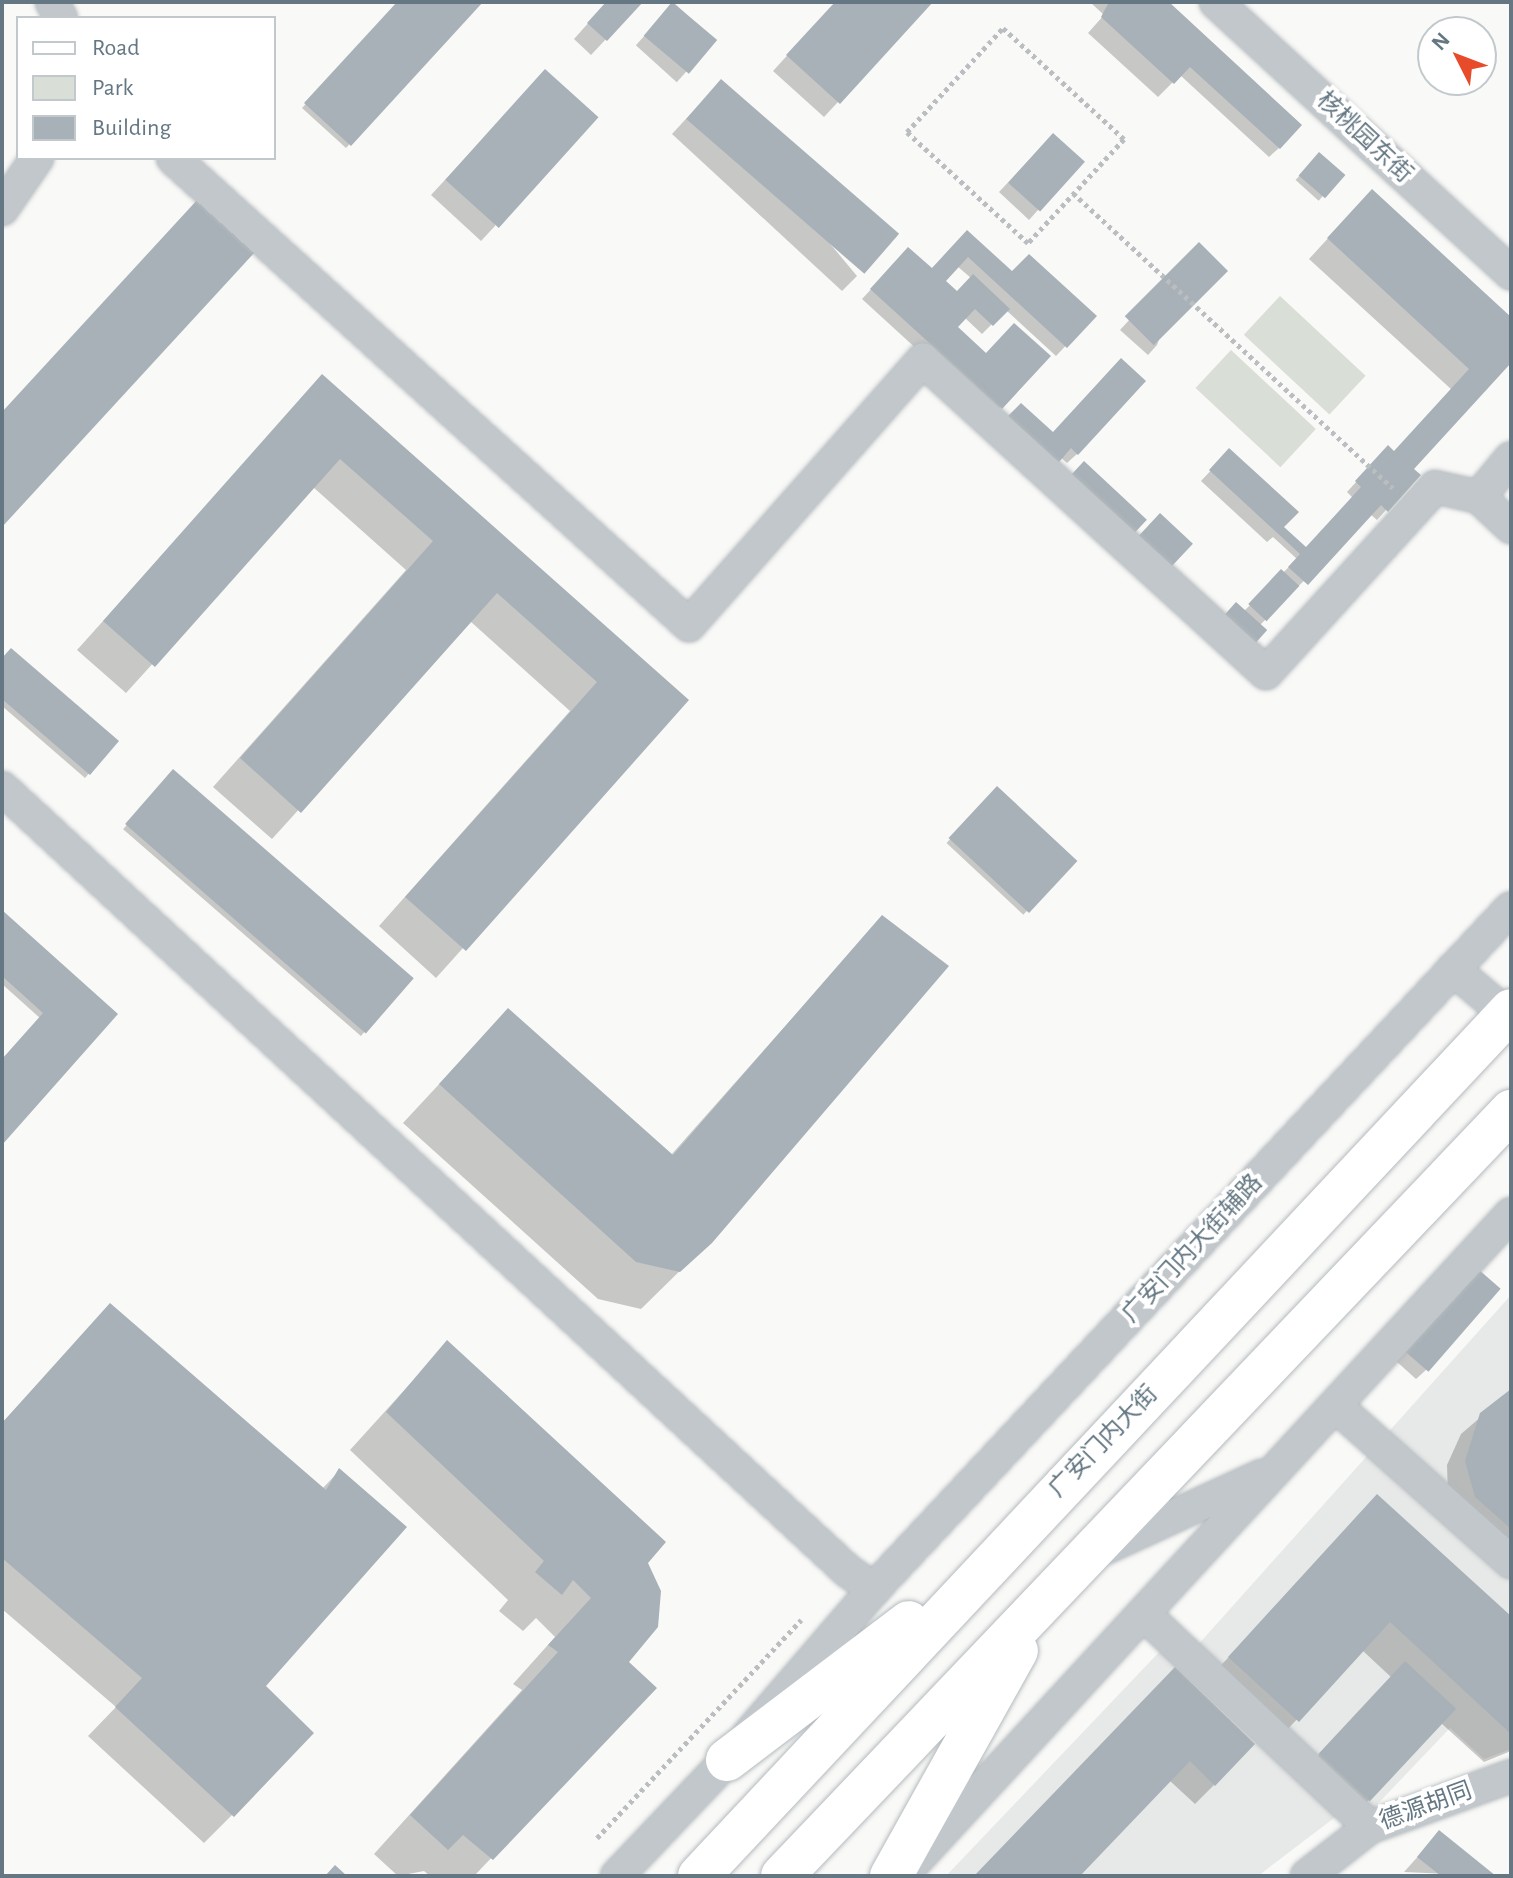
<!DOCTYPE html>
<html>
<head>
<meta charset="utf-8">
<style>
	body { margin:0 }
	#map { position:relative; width:1513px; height:1878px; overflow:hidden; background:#f9f9f7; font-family:"Alegreya Sans","Noto Sans SC",sans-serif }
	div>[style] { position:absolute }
	.built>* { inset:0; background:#e7e9e8 }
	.green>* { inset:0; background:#d9ded6; transform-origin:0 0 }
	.shadow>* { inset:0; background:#0003; transform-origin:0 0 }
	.building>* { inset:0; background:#a7b1b7; transform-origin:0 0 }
	.path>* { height:5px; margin-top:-2.5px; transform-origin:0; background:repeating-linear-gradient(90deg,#babec1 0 4px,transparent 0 8px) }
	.roads { filter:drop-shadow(0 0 2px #b4babe) drop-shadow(0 0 2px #b4babe) }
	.minor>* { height:32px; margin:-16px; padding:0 16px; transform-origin:16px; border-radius:16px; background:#c2c7cb }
	.major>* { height:42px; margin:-21px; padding:0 21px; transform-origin:21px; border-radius:21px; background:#fff }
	span { translate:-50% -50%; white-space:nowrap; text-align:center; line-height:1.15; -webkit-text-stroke:8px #fff; paint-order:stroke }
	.street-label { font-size:24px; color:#647783 }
	.frame { position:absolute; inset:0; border:4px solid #647783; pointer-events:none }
	.legend { position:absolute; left:16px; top:16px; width:260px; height:144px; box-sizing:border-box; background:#fff; border:2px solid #c1c9cd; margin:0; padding:10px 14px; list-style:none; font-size:24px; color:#647783 }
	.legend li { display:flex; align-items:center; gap:16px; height:40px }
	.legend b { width:40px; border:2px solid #c1c9cd }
	.north { position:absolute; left:1417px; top:16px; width:80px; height:80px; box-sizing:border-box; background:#fff; border:2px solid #c1c9cd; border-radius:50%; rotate:312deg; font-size:22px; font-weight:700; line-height:32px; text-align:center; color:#647783 }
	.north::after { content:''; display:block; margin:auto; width:28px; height:36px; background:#e74b29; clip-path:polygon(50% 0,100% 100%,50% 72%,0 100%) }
</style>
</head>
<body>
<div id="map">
	<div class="built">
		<div style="clip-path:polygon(1511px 1295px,1511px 1749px,1484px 1759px,1450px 1728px,1371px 1811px,1196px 1647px)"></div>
		<div style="clip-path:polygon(1163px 1648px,1338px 1815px,1258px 1876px,946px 1876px)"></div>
	</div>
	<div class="green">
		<div style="left:1280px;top:296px;width:117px;height:53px;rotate:43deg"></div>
		<div style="left:1231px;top:350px;width:116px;height:52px;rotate:43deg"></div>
	</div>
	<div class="shadow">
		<div style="clip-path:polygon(400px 2px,481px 2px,346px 148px,302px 108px)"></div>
		<div style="clip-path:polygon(607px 2px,641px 2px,591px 55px,574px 39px)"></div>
		<div style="clip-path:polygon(836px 2px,931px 2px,824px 117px,773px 71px)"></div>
		<div style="clip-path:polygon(1090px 2px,1166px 2px,1279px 148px,1269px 157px,1180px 75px,1158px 97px,1088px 33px,1104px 15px)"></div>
		<div style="left:674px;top:3px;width:55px;height:57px;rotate:42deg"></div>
		<div style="clip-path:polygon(531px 87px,495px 226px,481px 241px,431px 195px)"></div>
		<div style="clip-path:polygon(707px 96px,857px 276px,842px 291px,672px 134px)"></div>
		<div style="clip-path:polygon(1043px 145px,1038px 210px,1029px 220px,999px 192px)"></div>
		<div style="left:1319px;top:154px;width:31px;height:35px;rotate:42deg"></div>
		<div style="clip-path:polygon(1353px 211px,1511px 320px,1511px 360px,1411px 469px,1419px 475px,1386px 510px,1377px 520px,1370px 514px,1259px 626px,1244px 611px,1297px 559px,1273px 537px,1267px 542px,1201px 481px,1229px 451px,1282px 527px,1306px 549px,1353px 498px,1347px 492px,1379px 457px,1394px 453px,1452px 390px,1309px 259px)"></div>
		<div style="clip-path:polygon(evenodd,958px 242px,1094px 316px,1056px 356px,1006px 310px,982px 334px,964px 317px,955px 328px,986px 356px,1048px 356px,991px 417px,862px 299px,899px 259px,932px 271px,958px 242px,957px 266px,971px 278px,957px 294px,943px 282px,957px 266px)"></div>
		<div style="clip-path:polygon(1189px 255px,1157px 345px,1148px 355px,1120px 330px)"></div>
		<div style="clip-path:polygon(1112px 370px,1077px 454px,1067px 463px,1060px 457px,1048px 470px,1001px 427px,1021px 405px,1053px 434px)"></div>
		<div style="clip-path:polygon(322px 377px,686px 700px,436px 978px,379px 926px,570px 711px,470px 621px,272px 839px,213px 787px,406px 570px,313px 487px,126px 693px,77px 650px)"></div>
		<div style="clip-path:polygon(2px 660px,117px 741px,85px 778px,2px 706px)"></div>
		<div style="left:173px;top:772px;width:315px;height:76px;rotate:41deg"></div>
		<div style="left:997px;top:789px;width:105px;height:74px;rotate:43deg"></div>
		<div style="clip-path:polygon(2px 913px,115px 1014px,2px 1142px,2px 1062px,41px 1019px,2px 984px)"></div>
		<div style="clip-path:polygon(882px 917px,693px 1258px,641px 1309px,598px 1299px,403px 1123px,508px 1010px,671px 1155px)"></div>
		<div style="clip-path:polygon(1469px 1281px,1426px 1370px,1416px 1379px,1396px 1361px)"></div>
		<div style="clip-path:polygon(110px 1306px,322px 1489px,339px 1471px,263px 1686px,232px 1815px,204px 1843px,88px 1736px,116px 1707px,2px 1609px,2px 1423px)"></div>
		<div style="clip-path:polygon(447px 1343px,646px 1562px,627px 1663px,654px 1688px,474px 1876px,430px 1876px,424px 1871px,398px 1876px,374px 1854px,522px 1690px,513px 1684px,555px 1637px,536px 1618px,523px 1631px,499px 1611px,508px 1600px,350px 1450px)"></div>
		<div style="clip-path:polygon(1511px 1391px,1511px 1549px,1448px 1497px,1447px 1465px,1461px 1434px)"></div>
		<div style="clip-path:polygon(1377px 1496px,1511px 1619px,1511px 1751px,1484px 1762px,1441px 1723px,1364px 1805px,1315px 1759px,1392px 1678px,1362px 1650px,1270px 1748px,1202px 1686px)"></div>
		<div style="clip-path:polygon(1156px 1689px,1214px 1785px,1195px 1804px,1169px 1780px,1077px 1876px,976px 1876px)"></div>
		<div style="clip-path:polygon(1439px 1833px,1492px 1876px,1404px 1872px)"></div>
	</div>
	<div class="building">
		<div style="clip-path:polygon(397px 2px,483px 2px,351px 146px,304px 103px)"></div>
		<div style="clip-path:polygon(606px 2px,643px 2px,607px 41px,587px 23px)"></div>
		<div style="left:672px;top:2px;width:59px;height:44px;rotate:40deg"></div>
		<div style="clip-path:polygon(835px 2px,933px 2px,840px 104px,786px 55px)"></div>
		<div style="clip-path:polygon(1109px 2px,1169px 2px,1302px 125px,1280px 149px,1190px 67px,1174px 84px,1101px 17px)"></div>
		<div style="left:545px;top:69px;width:72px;height:149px;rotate:42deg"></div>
		<div style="left:721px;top:79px;width:236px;height:53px;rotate:41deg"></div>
		<div style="left:1053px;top:133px;width:43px;height:67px;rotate:42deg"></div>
		<div style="left:1319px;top:152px;width:35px;height:31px;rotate:41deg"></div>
		<div style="clip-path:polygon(1372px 189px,1511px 317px,1511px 363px,1414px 469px,1421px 475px,1388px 512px,1381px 505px,1308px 585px,1288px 567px,1300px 554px,1209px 470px,1229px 448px,1299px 512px,1284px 527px,1306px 547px,1361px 487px,1355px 481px,1388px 445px,1394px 451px,1469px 369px,1327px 238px)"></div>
		<div style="clip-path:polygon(198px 199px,255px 252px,2px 527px,2px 412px)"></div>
		<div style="clip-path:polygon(967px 230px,1012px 271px,1029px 254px,1097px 316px,1067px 348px,968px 257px,946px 281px,957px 291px,973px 274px,1010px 309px,993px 326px,975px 309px,958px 327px,986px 353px,1014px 323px,1051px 356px,1002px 409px,870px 289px,908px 247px,932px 268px)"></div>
		<div style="left:1199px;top:242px;width:41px;height:105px;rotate:45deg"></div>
		<div style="clip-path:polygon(1121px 358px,1146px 381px,1078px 455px,1071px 448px,1059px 462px,1008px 416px,1021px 403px,1053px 432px)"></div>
		<div style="clip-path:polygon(322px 374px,689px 700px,466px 951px,405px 897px,597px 682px,497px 593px,301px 813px,240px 758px,433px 541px,340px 459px,155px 667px,103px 621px)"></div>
		<div style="left:1084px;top:461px;width:86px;height:18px;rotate:43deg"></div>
		<div style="left:1160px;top:513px;width:45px;height:31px;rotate:43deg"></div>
		<div style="left:1281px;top:569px;width:25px;height:48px;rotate:43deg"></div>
		<div style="left:1236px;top:602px;width:42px;height:17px;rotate:42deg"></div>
		<div style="clip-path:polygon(11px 648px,119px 741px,90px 775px,2px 699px,2px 658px)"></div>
		<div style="left:173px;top:769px;width:319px;height:73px;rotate:41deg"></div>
		<div style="left:997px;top:786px;width:110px;height:71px;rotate:43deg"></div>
		<div style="clip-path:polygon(2px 910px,118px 1014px,2px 1145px,2px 1059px,43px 1013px,2px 976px)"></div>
		<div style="clip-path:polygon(882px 915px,949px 966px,712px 1243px,680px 1272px,636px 1262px,439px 1084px,508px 1008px,673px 1155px)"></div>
		<div style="left:1478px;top:1269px;width:30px;height:110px;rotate:41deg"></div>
		<div style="clip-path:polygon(110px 1303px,326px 1490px,339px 1468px,407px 1527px,266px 1686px,314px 1733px,234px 1817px,115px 1707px,142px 1678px,2px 1558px,2px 1423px)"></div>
		<div style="clip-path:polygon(447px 1340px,666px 1542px,648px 1563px,661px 1591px,658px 1627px,629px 1662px,657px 1688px,493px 1860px,463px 1835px,448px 1850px,410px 1815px,558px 1652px,548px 1645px,591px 1598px,573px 1580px,562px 1595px,535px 1572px,544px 1561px,386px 1412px)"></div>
		<div style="clip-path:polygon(1511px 1389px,1511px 1529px,1475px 1497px,1465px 1461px,1480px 1413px)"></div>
		<div style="clip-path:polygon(1377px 1494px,1511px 1616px,1511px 1734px,1390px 1622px,1299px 1722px,1228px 1657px)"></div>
		<div style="left:1405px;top:1661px;width:70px;height:127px;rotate:43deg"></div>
		<div style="clip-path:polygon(1175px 1667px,1255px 1744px,1215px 1786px,1190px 1761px,1080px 1876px,974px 1876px)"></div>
		<div style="clip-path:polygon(1439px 1830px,1496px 1876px,1441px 1876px,1417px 1857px)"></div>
		<div style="clip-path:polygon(335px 1865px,347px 1876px,325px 1876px)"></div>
	</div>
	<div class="path">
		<div style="left:1003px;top:28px;width:164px;rotate:42.5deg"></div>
		<div style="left:1124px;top:139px;width:142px;rotate:132.7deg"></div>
		<div style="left:1028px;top:243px;width:164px;rotate:-137.5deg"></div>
		<div style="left:907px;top:132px;width:142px;rotate:-47.3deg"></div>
		<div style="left:1073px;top:193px;width:435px;rotate:42.7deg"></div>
		<div style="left:597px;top:1838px;width:299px;rotate:-46.9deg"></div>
	</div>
	<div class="roads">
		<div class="minor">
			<div style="left:52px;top:2px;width:18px;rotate:61deg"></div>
			<div style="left:1216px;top:2px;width:401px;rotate:42.6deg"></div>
			<div style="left:173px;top:158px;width:696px;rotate:42.15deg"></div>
			<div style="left:689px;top:625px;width:354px;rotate:-48.6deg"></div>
			<div style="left:923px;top:360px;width:464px;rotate:42.4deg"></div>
			<div style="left:1266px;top:673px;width:251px;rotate:-47.7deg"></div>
			<div style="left:1435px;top:487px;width:45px;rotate:12.8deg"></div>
			<div style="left:1479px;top:497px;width:44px;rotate:43.2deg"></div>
			<div style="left:2px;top:209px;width:62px;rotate:-55.5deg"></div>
			<div style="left:1479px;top:497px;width:50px;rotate:-50.6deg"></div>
			<div style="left:2px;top:788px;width:1153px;rotate:42.79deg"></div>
			<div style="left:848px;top:1571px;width:32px;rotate:35deg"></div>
			<div style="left:1453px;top:969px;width:76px;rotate:40.2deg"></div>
			<div style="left:1337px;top:1407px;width:233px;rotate:41.7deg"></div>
			<div style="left:1096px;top:1552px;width:182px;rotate:-24.7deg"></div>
			<div style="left:1145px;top:1615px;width:309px;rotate:43.3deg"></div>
			<div style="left:906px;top:1871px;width:893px;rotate:-47.36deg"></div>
			<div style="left:617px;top:1876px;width:160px;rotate:-46.5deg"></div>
			<div style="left:727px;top:1760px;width:225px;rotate:-49.3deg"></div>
			<div style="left:874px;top:1589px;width:932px;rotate:-46.91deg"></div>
			<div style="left:1307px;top:1876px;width:80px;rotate:-37.9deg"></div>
			<div style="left:1370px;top:1827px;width:150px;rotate:-19.9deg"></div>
		</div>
		<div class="major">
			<div style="left:727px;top:1760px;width:228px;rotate:-37.2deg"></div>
			<div style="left:699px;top:1876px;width:1187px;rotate:-46.84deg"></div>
			<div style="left:782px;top:1876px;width:1057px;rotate:-46.38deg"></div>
			<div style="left:891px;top:1876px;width:258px;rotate:-60.8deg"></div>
		</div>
	</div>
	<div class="street-label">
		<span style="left:1364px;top:138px;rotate:43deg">核桃园东街</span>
		<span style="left:1193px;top:1249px;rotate:-47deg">广安门内大街辅路</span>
		<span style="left:1104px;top:1442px;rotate:-46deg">广安门内大街</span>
		<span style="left:1426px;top:1807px;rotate:-20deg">德源胡同</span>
	</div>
	<div class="frame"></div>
	<ul class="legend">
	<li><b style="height:10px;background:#fff"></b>Road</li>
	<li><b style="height:22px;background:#d9ded6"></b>Park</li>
	<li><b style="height:22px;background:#a7b1b7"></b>Building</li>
	</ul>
	<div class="north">N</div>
</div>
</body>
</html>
